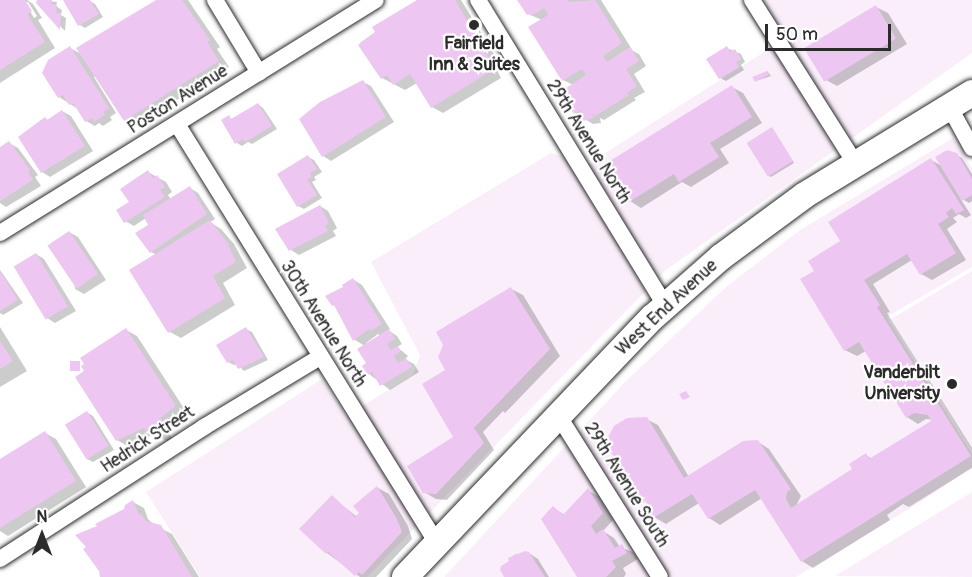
<!DOCTYPE html>
<html>
<head>
<meta charset="utf-8">
<style>
	body { margin:0 }
	#map { position:relative; width:972px; height:577px; overflow:hidden; background:#fff; font-family:Pangolin,sans-serif }
	div>[style] { position:absolute }
	.built>* { inset:0; background:#faeefb }
	.shadow>* { inset:0; background:#0003 }
	.building>* { inset:0; background:#edc7f1; transform-origin:0 0 }
	.roads { filter:drop-shadow(0 0 2px #2b2b2b) drop-shadow(0 0 2px #2b2b2b) }
	.minor>* { height:16px; margin:-8px; padding:0 8px; transform-origin:8px; border-radius:8px; background:#fff }
	.primary>* { height:26px; margin:-13px; padding:0 13px; transform-origin:13px; border-radius:13px; background:#fff }
	.dots>* { width:16px; height:16px; translate:-50% -50%; box-sizing:border-box; border:3px solid #fff; border-radius:50% }
	span { translate:-50% -50%; white-space:nowrap; text-align:center; line-height:1.15; -webkit-text-stroke:4.5px #fff; paint-order:stroke }
	.poi-label { font-size:18px; color:#2b2b2b; font-weight:700 }
	.right { translate:-100% -50%; text-align:right }
	.street-label { font-size:18px; color:#2b2b2b }
	.north { position:absolute; left:12px; top:505px; width:60px; height:60px; -webkit-text-stroke:4px #fff; paint-order:stroke; rotate:0deg; font-size:16px; font-weight:700; line-height:24px; text-align:center; color:#2b2b2b }
	.north::after { content:''; display:block; margin:auto; width:21px; height:27px; background:#2b2b2b; clip-path:polygon(50% 0,100% 100%,50% 72%,0 100%) }
	.scale { position:absolute; left:765px; top:24px; width:126px; height:27px; box-sizing:border-box; border:3px solid #2b2b2b; border-top:0; padding-left:8px; font-size:18px; line-height:21px; white-space:nowrap; color:#2b2b2b; -webkit-text-stroke:4px #fff; paint-order:stroke }
</style>
</head>
<body>
<div id="map">
	<div class="built">
		<div style="clip-path:polygon(763px 0,972px 0,972px 53px,666px 270px,367px 577px,200px 577px,146px 492px,322px 379px,346px 416px,413px 375px,420px 355px,371px 262px,551px 153px,588px 164px,786px 38px)"></div>
		<div style="clip-path:polygon(953px 138px,972px 168px,972px 267px,887px 317px,972px 454px,972px 467px,925px 499px,796px 577px,444px 577px,627px 380px,725px 288px,800px 230px)"></div>
		<div style="clip-path:polygon(972px 271px,972px 450px,891px 319px)"></div>
		<div style="clip-path:polygon(972px 492px,972px 577px,835px 576px)"></div>
	</div>
	<div class="shadow">
		<div style="clip-path:polygon(evenodd,0 0,27px 0,33px 4px,42px 18px,38px 20px,55px 48px,0 83px,0 0,25px 2px,28px 2px,37px 16px,34px 18px,25px 2px)"></div>
		<div style="clip-path:polygon(38px 0,57px 2px,56px 6px,62px 10px,61px 15px,66px 18px,65px 31px,38px 3px)"></div>
		<div style="clip-path:polygon(64px 0,90px 1px,95px 4px,103px 17px,85px 28px,80px 25px)"></div>
		<div style="clip-path:polygon(160px 0,188px 0,220px 47px,217px 49px,229px 67px,136px 126px,125px 119px,96px 75px,94px 77px,116px 113px,110px 117px,112px 120px,103px 126px,99px 123px,95px 126px,86px 121px,78px 109px,59px 97px,44px 72px,70px 48px,83px 55px)"></div>
		<div style="clip-path:polygon(420px 0,461px 0,502px 67px,497px 70px,501px 78px,443px 113px,432px 107px,417px 83px,405px 90px,382px 78px,360px 43px)"></div>
		<div style="clip-path:polygon(519px 0,601px 0,633px 51px,639px 54px,646px 66px,634px 74px,645px 92px,634px 98px,636px 100px,604px 120px,600px 118px,601px 123px,593px 124px,575px 113px,562px 92px,573px 85px,563px 80px,542px 20px,528px 14px)"></div>
		<div style="clip-path:polygon(876px 7px,888px 13px,907px 44px,837px 86px,826px 80px)"></div>
		<div style="clip-path:polygon(727px 48px,741px 54px,745px 62px,741px 65px,744px 70px,726px 81px,720px 78px)"></div>
		<div style="clip-path:polygon(767px 71px,771px 76px,756px 81px)"></div>
		<div style="clip-path:polygon(363px 82px,371px 86px,394px 122px,331px 161px,323px 156px)"></div>
		<div style="clip-path:polygon(732px 87px,743px 93px,762px 123px,720px 149px,729px 163px,691px 187px,682px 182px,641px 208px,630px 201px)"></div>
		<div style="clip-path:polygon(258px 104px,263px 108px,277px 129px,252px 144px,248px 142px,242px 146px,237px 143px,229px 117px,233px 120px)"></div>
		<div style="clip-path:polygon(62px 111px,71px 116px,93px 151px,50px 177px,42px 172px,45px 118px,48px 120px)"></div>
		<div style="clip-path:polygon(774px 131px,794px 163px,771px 177px,769px 176px)"></div>
		<div style="clip-path:polygon(9px 143px,18px 148px,38px 175px,35px 177px,41px 186px,6px 207px,0 203px,0 149px)"></div>
		<div style="clip-path:polygon(956px 155px,962px 158px,972px 174px,972px 201px,969px 203px,960px 198px,971px 215px,966px 218px,959px 214px,953px 218px,957px 222px,947px 229px,966px 260px,932px 280px,921px 274px,912px 260px,873px 284px,890px 312px,887px 313px,972px 448px,972px 468px,909px 507px,903px 504px,887px 515px,890px 520px,813px 568px,802px 561px,762px 498px,720px 525px,709px 518px,699px 503px,666px 524px,654px 517px,607px 443px,646px 419px,658px 425px,689px 477px,758px 442px,769px 449px,801px 496px,796px 506px,852px 471px,866px 455px,872px 459px,935px 420px,926px 419px,918px 424px,907px 417px,866px 351px,857px 356px,845px 350px,816px 271px,840px 243px,931px 160px,942px 166px)"></div>
		<div style="clip-path:polygon(308px 157px,314px 160px,322px 172px,314px 177px,316px 180px,312px 182px,322px 198px,304px 209px,298px 206px)"></div>
		<div style="clip-path:polygon(148px 172px,166px 182px,172px 192px,168px 195px,171px 200px,190px 188px,198px 193px,215px 219px,210px 222px,221px 229px,234px 244px,247px 268px,223px 283px,235px 305px,181px 338px,170px 332px,157px 255px,151px 252px,150px 225px,146px 218px,134px 226px,125px 221px,131px 202px)"></div>
		<div style="clip-path:polygon(320px 206px,328px 211px,337px 228px,333px 231px,336px 236px,299px 255px,291px 250px)"></div>
		<div style="clip-path:polygon(69px 232px,78px 237px,106px 280px,84px 294px,75px 289px)"></div>
		<div style="clip-path:polygon(36px 254px,44px 259px,76px 311px,55px 323px,47px 318px)"></div>
		<div style="clip-path:polygon(0 270px,23px 303px,3px 315px,0 313px)"></div>
		<div style="clip-path:polygon(evenodd,354px 280px,362px 285px,390px 329px,388px 330px,397px 336px,402px 344px,397px 347px,408px 356px,405px 359px,414px 364px,419px 372px,390px 390px,369px 374px,365px 346px,355px 340px,337px 307px,333px 305px,354px 280px,378px 334px,381px 336px,367px 345px,366px 343px,378px 334px)"></div>
		<div style="clip-path:polygon(511px 289px,523px 295px,560px 356px,505px 413px,503px 411px,483px 432px,494px 450px,447px 500px,436px 499px,424px 492px,455px 438px)"></div>
		<div style="clip-path:polygon(0 327px,27px 371px,0 387px)"></div>
		<div style="clip-path:polygon(246px 329px,252px 332px,268px 360px,244px 371px,237px 364px,234px 365px,228px 362px)"></div>
		<div style="clip-path:polygon(126px 330px,137px 336px,187px 413px,171px 425px,173px 428px,167px 431px,173px 439px,169px 442px,154px 434px,129px 447px,117px 440px,77px 378px,86px 372px)"></div>
		<div style="clip-path:polygon(88px 413px,93px 416px,114px 450px,93px 462px,87px 459px)"></div>
		<div style="clip-path:polygon(45px 433px,56px 439px,86px 487px,8px 536px,0 531px,0 461px)"></div>
		<div style="clip-path:polygon(378px 488px,389px 494px,408px 526px,412px 539px,376px 577px,360px 577px,327px 553px,301px 529px,332px 497px,357px 517px)"></div>
		<div style="clip-path:polygon(588px 490px,599px 497px,613px 520px,603px 531px,614px 538px,620px 547px,633px 552px,638px 559px,623px 568px,626px 574px,624px 577px,579px 577px,553px 508px,565px 515px)"></div>
		<div style="clip-path:polygon(133px 502px,144px 508px,148px 519px,154px 525px,172px 534px,199px 577px,101px 577px,102px 573px,88px 548px,77px 536px,99px 527px,125px 510px)"></div>
		<div style="clip-path:polygon(529px 553px,538px 559px,549px 577px,506px 577px,511px 561px,510px 558px,516px 554px,519px 556px)"></div>
	</div>
	<div class="building">
		<div style="clip-path:polygon(0 0,25px 0,32px 11px,27px 14px,45px 42px,0 70px)"></div>
		<div style="clip-path:polygon(37px 0,52px 0,51px 4px,57px 5px,56px 13px,61px 13px,60px 30px,36px 3px)"></div>
		<div style="clip-path:polygon(63px 0,90px 0,99px 14px,78px 26px)"></div>
		<div style="clip-path:polygon(156px 0,182px 0,210px 40px,207px 42px,219px 61px,124px 121px,76px 48px)"></div>
		<div style="clip-path:polygon(417px 0,455px 0,491px 61px,486px 64px,491px 71px,431px 108px,410px 74px,393px 85px,387px 75px,381px 79px,358px 45px,375px 32px,372px 27px)"></div>
		<div style="clip-path:polygon(517px 0,567px 0,569px 2px,595px 0,622px 43px,603px 56px,607px 62px,630px 47px,639px 61px,626px 69px,637px 86px,627px 93px,629px 95px,595px 116px,592px 112px,594px 118px,583px 121px,581px 110px,574px 114px,560px 92px,586px 75px,582px 69px,562px 81px,528px 27px,548px 15px,544px 8px,531px 16px,530px 13px,527px 15px)"></div>
		<div style="left:876px;top:5px;width:39px;height:84px;rotate:59deg"></div>
		<div style="clip-path:polygon(70px 46px,109px 108px,103px 112px,105px 115px,94px 122px,92px 118px,85px 122px,73px 103px,69px 105px,63px 95px,58px 98px,42px 73px,48px 60px)"></div>
		<div style="clip-path:polygon(727px 46px,730px 52px,735px 49px,741px 59px,736px 62px,739px 67px,719px 79px,706px 59px)"></div>
		<div style="clip-path:polygon(767px 71px,769px 75px,755px 82px,752px 77px)"></div>
		<div style="clip-path:polygon(363px 80px,386px 117px,322px 157px,299px 119px,320px 102px)"></div>
		<div style="clip-path:polygon(732px 85px,752px 117px,710px 143px,719px 157px,679px 182px,674px 174px,629px 202px,605px 164px)"></div>
		<div style="clip-path:polygon(258px 103px,272px 126px,245px 142px,243px 139px,235px 144px,221px 120px,229px 115px,231px 119px)"></div>
		<div style="clip-path:polygon(62px 110px,85px 146px,41px 173px,18px 137px,45px 117px,47px 120px)"></div>
		<div style="left:772px;top:127px;width:40px;height:30px;rotate:58deg"></div>
		<div style="clip-path:polygon(9px 141px,30px 170px,28px 172px,33px 180px,0 201px,0 147px)"></div>
		<div style="clip-path:polygon(947px 150px,957px 153px,972px 179px,972px 195px,962px 201px,935px 157px)"></div>
		<div style="clip-path:polygon(308px 155px,317px 169px,310px 173px,312px 177px,307px 179px,317px 195px,297px 207px,277px 174px)"></div>
		<div style="clip-path:polygon(931px 158px,964px 210px,956px 214px,952px 208px,946px 213px,949px 217px,938px 224px,956px 253px,920px 275px,907px 254px,864px 280px,880px 305px,877px 307px,971px 456px,801px 562px,755px 490px,708px 519px,692px 494px,653px 518px,605px 443px,614px 426px,627px 418px,647px 417px,684px 478px,743px 441px,758px 440px,791px 489px,787px 492px,786px 499px,791px 508px,852px 469px,849px 464px,866px 453px,869px 459px,931px 421px,928px 415px,914px 413px,906px 418px,859px 342px,844px 351px,800px 279px,814px 271px,808px 261px,840px 241px,828px 222px)"></div>
		<div style="clip-path:polygon(148px 170px,153px 178px,157px 175px,165px 187px,160px 190px,165px 197px,124px 223px,116px 210px,129px 202px,120px 189px)"></div>
		<div style="clip-path:polygon(190px 186px,207px 214px,150px 253px,135px 233px,148px 225px,143px 215px)"></div>
		<div style="clip-path:polygon(320px 205px,329px 223px,325px 226px,328px 231px,289px 251px,275px 229px)"></div>
		<div style="clip-path:polygon(210px 220px,227px 242px,236px 262px,213px 276px,225px 298px,168px 333px,129px 270px)"></div>
		<div style="left:69px;top:231px;width:52px;height:26px;rotate:56deg"></div>
		<div style="left:36px;top:253px;width:62px;height:26px;rotate:59deg"></div>
		<div style="clip-path:polygon(0 271px,18px 300px,0 311px)"></div>
		<div style="clip-path:polygon(353px 278px,382px 324px,371px 331px,369px 329px,353px 341px,334px 305px,332px 306px,325px 296px,343px 287px,342px 285px)"></div>
		<div style="clip-path:polygon(511px 287px,550px 349px,474px 428px,484px 443px,436px 494px,423px 493px,407px 466px,453px 437px,422px 384px,445px 370px,438px 357px,443px 345px,436px 332px)"></div>
		<div style="clip-path:polygon(246px 327px,264px 357px,238px 369px,233px 360px,227px 363px,216px 345px)"></div>
		<div style="clip-path:polygon(126px 328px,176px 406px,160px 418px,162px 421px,157px 425px,162px 433px,156px 436px,151px 428px,146px 431px,144px 428px,116px 441px,75px 377px,84px 371px,81px 366px,84px 364px,80px 358px)"></div>
		<div style="clip-path:polygon(389px 329px,395px 339px,387px 344px,391px 350px,398px 346px,401px 351px,394px 356px,398px 363px,406px 358px,412px 367px,380px 386px,372px 372px,368px 375px,362px 366px,366px 363px,357px 349px)"></div>
		<div style="clip-path:polygon(0 341px,13px 361px,0 369px)"></div>
		<div style="left:70px;top:361px;width:10px;height:10px"></div>
		<div style="clip-path:polygon(686px 391px,690px 397px,683px 400px,679px 394px)"></div>
		<div style="left:87px;top:411px;width:41px;height:26px;rotate:58deg"></div>
		<div style="clip-path:polygon(45px 431px,76px 481px,0 528px,0 459px)"></div>
		<div style="clip-path:polygon(377px 486px,397px 519px,402px 532px,362px 575px,359px 572px,355px 576px,328px 552px,326px 554px,299px 529px,332px 495px,355px 517px,359px 513px,353px 506px)"></div>
		<div style="clip-path:polygon(588px 488px,603px 513px,591px 526px,596px 534px,603px 529px,615px 548px,622px 544px,627px 553px,612px 561px,616px 567px,606px 577px,577px 577px,541px 519px,553px 506px,563px 515px)"></div>
		<div style="clip-path:polygon(133px 500px,139px 515px,141px 514px,146px 521px,161px 525px,192px 577px,100px 577px,99px 571px,83px 549px,86px 547px,75px 535px,97px 526px,95px 524px,124px 509px,125px 505px)"></div>
		<div style="clip-path:polygon(525px 551px,529px 552px,545px 577px,504px 577px,500px 570px,501px 566px,509px 561px,508px 558px)"></div>
	</div>
	<div class="roads">
		<div class="minor">
			<div style="left:215px;top:0;width:85px;rotate:58.9deg"></div>
			<div style="left:478px;top:0;width:358px;rotate:58.5deg"></div>
			<div style="left:752px;top:0;width:193px;rotate:57.7deg"></div>
			<div style="left:949px;top:106px;width:48px;rotate:61.3deg"></div>
			<div style="left:177px;top:124px;width:494px;rotate:58.2deg"></div>
			<div style="left:0;top:233px;width:442px;rotate:-31.8deg"></div>
			<div style="left:558px;top:415px;width:191px;rotate:57.8deg"></div>
			<div style="left:0;top:559px;width:243px;rotate:-32.9deg"></div>
			<div style="left:204px;top:427px;width:135px;rotate:-31.1deg"></div>
		</div>
		<div class="primary">
			<div style="left:405px;top:577px;width:359px;rotate:-46.4deg"></div>
			<div style="left:653px;top:317px;width:91px;rotate:-41.4deg"></div>
			<div style="left:721px;top:257px;width:104px;rotate:-36.4deg"></div>
			<div style="left:805px;top:195px;width:196px;rotate:-31.4deg"></div>
		</div>
	</div>
	<div class="dots">
		<div style="left:474px;top:25px;background:#2b2b2b"></div>
		<div style="left:952px;top:384px;background:#2b2b2b"></div>
	</div>
	<div class="poi-label">
		<span style="left:474px;top:55px">Fairfield<br>Inn &amp; Suites</span>
		<span class="right" style="left:940px;top:384px">Vanderbilt<br>University</span>
	</div>
	<div class="street-label">
		<span style="left:178px;top:100px;rotate:-32deg">Poston Avenue</span>
		<span style="left:588px;top:142px;rotate:58deg">29th Avenue North</span>
		<span style="left:667px;top:308px;rotate:-43deg">West End Avenue</span>
		<span style="left:323px;top:324px;rotate:58deg">30th Avenue North</span>
		<span style="left:148px;top:440px;rotate:-33deg">Hedrick Street</span>
		<span style="left:626px;top:485px;rotate:58deg">29th Avenue South</span>
	</div>
	<div class="north">N</div>
	<div class="scale">50 m</div>
</div>
</body>
</html>
